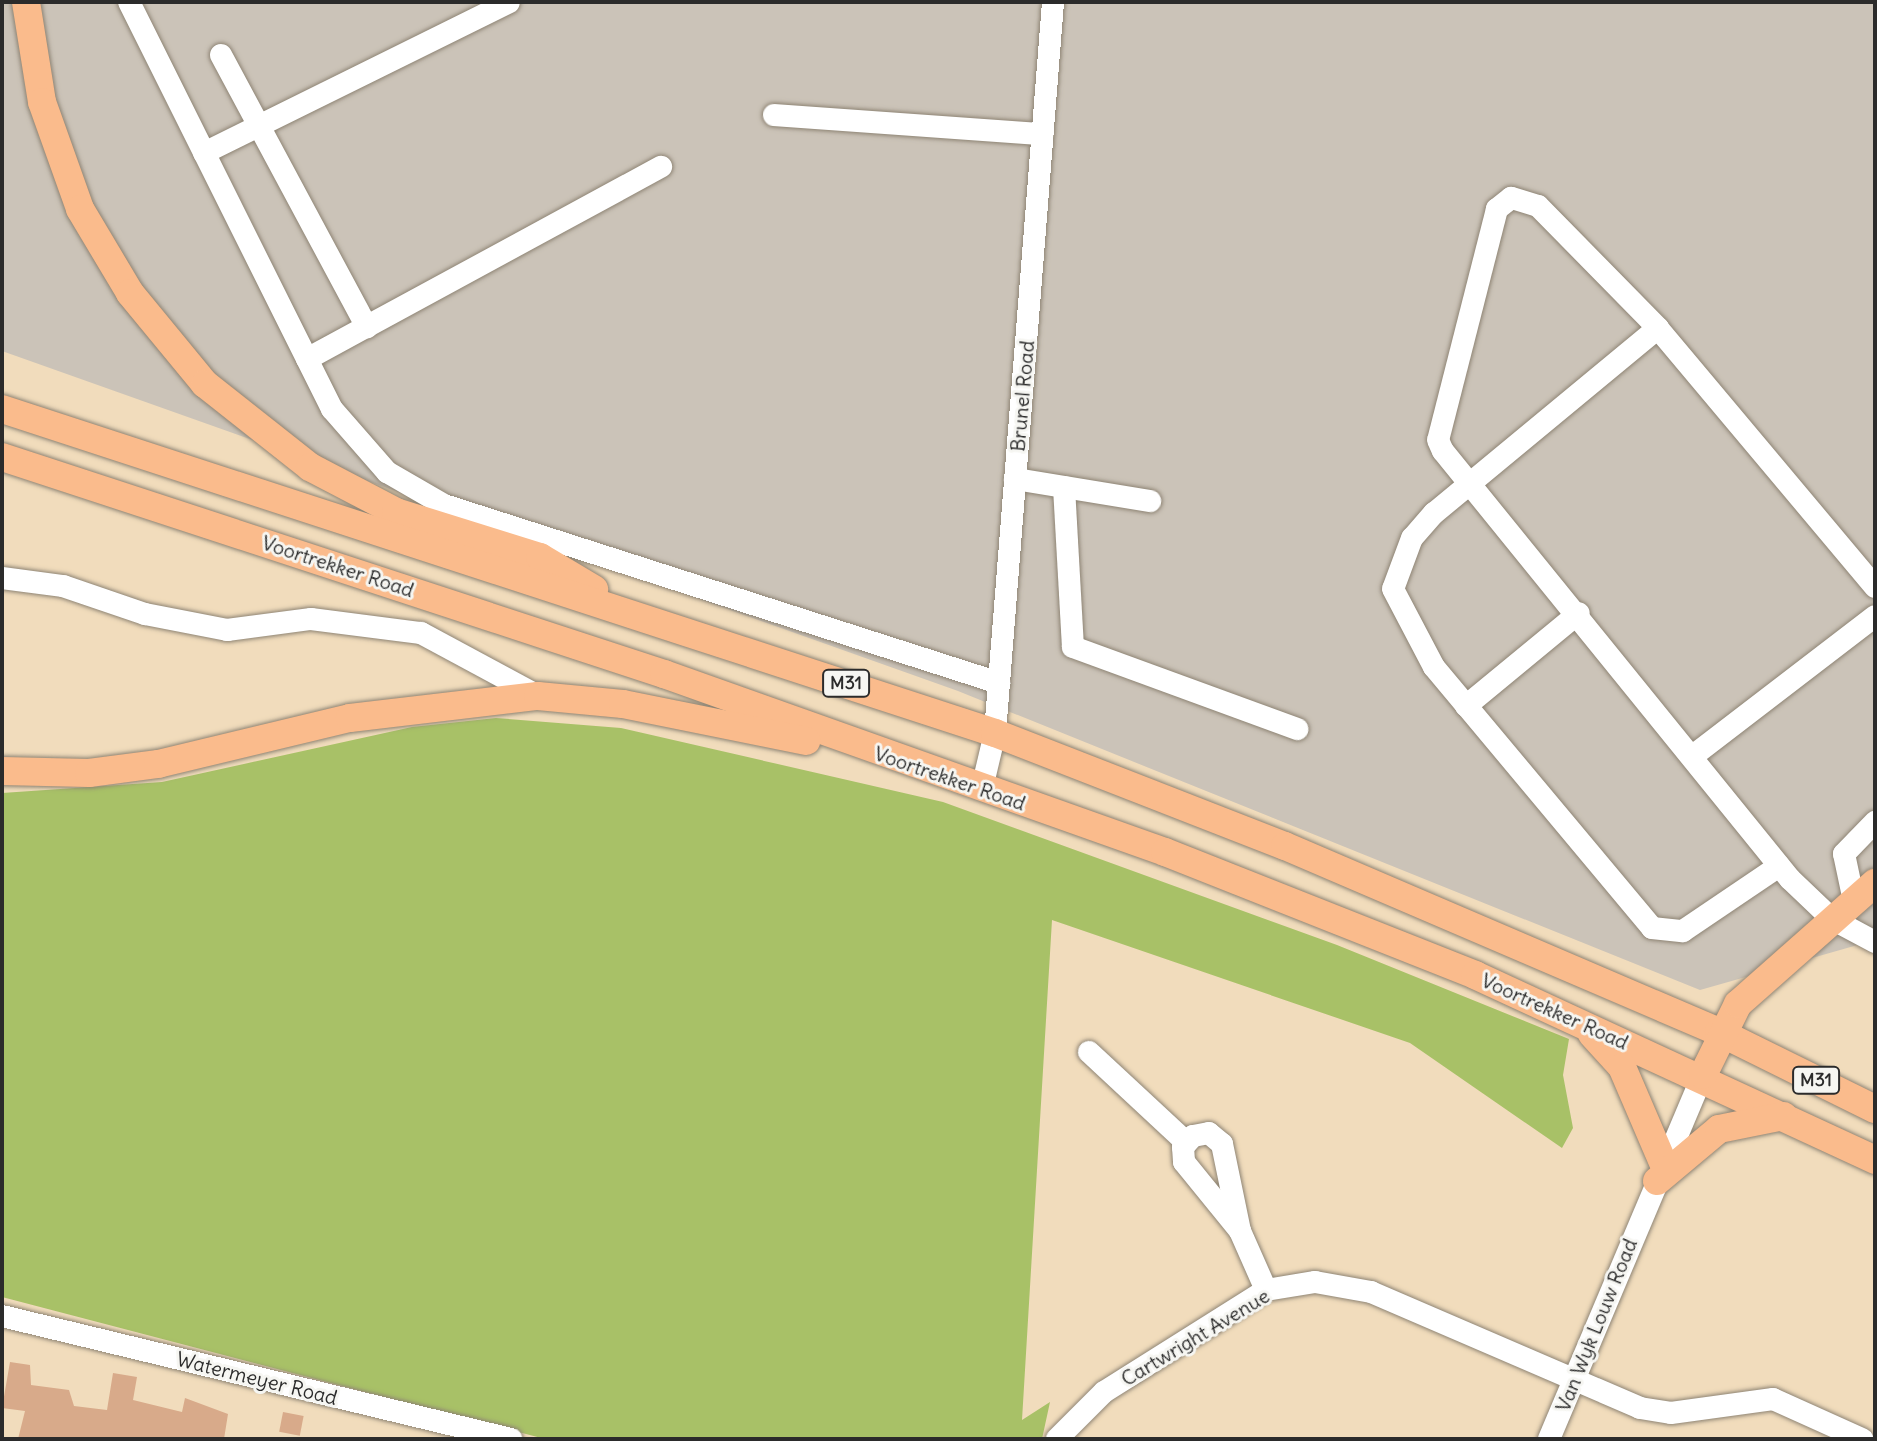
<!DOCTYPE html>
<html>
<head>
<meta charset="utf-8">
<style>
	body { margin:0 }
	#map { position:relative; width:1877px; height:1441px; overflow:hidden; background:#f1dcbc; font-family:Delius,sans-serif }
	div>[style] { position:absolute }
	.industrial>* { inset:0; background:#cbc3b8 }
	.green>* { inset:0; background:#a8c167 }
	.building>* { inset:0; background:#d8aa8a; transform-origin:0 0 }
	.roads { filter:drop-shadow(0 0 2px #8e8474) drop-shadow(0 0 2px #8e8474) }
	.minor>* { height:22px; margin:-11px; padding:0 11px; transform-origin:11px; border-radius:11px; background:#fff }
	.major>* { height:28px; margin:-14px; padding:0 14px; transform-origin:14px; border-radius:14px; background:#fabb8c }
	span { translate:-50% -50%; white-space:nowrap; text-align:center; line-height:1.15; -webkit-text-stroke:6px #f6f6f2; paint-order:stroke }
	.shield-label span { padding:2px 6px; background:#f6f6f2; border:2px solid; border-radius:6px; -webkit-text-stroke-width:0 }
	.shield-label { font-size:18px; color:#2b2b2b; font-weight:700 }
	.street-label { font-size:20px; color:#2b2b2b }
	.frame { position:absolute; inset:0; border:4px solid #2b2b2b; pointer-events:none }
</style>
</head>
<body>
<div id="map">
	<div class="industrial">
		<div style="clip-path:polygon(2px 2px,1875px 2px,1875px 940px,1700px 990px,958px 691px,2px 351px)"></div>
	</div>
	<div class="green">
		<div style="clip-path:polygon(496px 718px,621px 728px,943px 802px,1337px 945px,1569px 1039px,1563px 1075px,1573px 1128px,1562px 1148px,1410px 1043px,1052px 920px,1022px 1420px,1050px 1402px,1042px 1439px,545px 1439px,2px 1297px,2px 793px,162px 782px,412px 727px)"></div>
	</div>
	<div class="building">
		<div style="clip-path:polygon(10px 1362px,30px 1365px,31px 1385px,69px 1390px,74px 1406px,107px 1410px,113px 1373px,137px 1377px,133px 1400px,182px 1412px,185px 1398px,228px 1414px,224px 1439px,18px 1439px,25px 1411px,2px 1408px)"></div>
		<div style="left:283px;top:1412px;width:21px;height:20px;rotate:11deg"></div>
	</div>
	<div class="roads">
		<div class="minor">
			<div style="left:129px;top:2px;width:455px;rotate:63.5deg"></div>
			<div style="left:332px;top:409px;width:84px;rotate:48.9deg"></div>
			<div style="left:387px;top:472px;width:66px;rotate:30.1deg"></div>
			<div style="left:444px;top:505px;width:583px;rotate:17.78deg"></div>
			<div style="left:221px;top:55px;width:309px;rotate:61.8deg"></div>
			<div style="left:774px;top:115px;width:269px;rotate:4.1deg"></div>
			<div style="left:204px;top:153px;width:340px;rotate:-26.3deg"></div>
			<div style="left:1658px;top:328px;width:291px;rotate:140.4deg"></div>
			<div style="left:1434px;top:513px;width:33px;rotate:131deg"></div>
			<div style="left:1412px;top:538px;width:54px;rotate:110.4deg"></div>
			<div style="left:1393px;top:589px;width:88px;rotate:62.3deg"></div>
			<div style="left:1434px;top:667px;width:340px;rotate:50.1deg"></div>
			<div style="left:1652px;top:928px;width:31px;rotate:6deg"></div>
			<div style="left:1683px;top:931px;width:116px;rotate:-34.1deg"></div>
			<div style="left:307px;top:359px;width:403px;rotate:-28.5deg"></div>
			<div style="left:1015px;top:479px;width:137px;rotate:9.3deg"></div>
			<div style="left:1064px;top:487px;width:160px;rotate:86.8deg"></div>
			<div style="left:1073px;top:647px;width:239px;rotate:20.1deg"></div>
			<div style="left:2px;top:578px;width:62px;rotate:7.5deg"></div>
			<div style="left:63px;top:586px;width:87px;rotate:18.9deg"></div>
			<div style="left:145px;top:614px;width:84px;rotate:11deg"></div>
			<div style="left:227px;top:630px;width:85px;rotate:-7.5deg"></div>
			<div style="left:311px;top:619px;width:111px;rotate:7.3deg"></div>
			<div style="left:421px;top:633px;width:133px;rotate:28.3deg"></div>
			<div style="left:1875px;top:587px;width:338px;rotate:-130deg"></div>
			<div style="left:1658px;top:328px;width:171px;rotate:-134.5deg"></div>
			<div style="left:1538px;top:206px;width:28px;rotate:-163deg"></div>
			<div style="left:1511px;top:198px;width:18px;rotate:142deg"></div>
			<div style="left:1497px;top:209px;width:238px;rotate:104.3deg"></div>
			<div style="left:1438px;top:440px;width:12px;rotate:66deg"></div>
			<div style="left:1443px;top:451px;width:551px;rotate:50.97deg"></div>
			<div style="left:1790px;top:879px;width:58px;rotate:43.6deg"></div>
			<div style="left:1832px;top:919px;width:49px;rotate:28.1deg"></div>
			<div style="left:1466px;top:706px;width:146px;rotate:-39.5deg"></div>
			<div style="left:1694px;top:755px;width:228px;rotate:-37.5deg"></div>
			<div style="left:982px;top:788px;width:57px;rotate:-76.7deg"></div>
			<div style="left:995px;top:733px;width:733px;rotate:-85.46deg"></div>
			<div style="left:1854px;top:901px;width:48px;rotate:-102deg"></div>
			<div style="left:1844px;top:854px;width:45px;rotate:-45.9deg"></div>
			<div style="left:1089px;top:1052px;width:132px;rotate:42.9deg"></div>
			<div style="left:1240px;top:1231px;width:89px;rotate:-101.7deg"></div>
			<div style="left:1222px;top:1144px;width:17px;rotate:-140deg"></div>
			<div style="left:1209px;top:1133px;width:16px;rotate:169deg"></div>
			<div style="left:1193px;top:1136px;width:15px;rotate:132deg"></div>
			<div style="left:1183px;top:1147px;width:15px;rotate:86deg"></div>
			<div style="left:1184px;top:1162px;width:89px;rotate:50.9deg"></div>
			<div style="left:1240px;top:1231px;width:64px;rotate:66.2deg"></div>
			<div style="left:2px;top:1316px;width:524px;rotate:13.59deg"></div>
			<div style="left:1057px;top:1439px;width:66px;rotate:-45deg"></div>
			<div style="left:1104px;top:1392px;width:191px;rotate:-32.2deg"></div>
			<div style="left:1266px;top:1290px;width:50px;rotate:-9.3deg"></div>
			<div style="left:1315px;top:1282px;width:57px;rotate:10.1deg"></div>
			<div style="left:1371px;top:1292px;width:293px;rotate:23.3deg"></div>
			<div style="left:1640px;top:1408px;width:31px;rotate:9deg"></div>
			<div style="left:1671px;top:1413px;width:103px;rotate:-7.8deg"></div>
			<div style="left:1773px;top:1399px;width:98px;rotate:24.2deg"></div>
			<div style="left:1549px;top:1439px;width:395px;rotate:-67.1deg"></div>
		</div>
		<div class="major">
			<div style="left:26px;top:2px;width:101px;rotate:80.9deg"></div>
			<div style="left:42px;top:102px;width:114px;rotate:70.4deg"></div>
			<div style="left:80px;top:209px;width:98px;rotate:59.2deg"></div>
			<div style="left:130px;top:293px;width:118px;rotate:50.5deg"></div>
			<div style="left:205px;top:384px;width:134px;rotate:38.3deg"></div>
			<div style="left:310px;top:467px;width:97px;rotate:27.6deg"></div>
			<div style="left:396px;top:512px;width:151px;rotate:17.4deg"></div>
			<div style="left:540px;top:557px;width:63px;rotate:30.7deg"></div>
			<div style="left:2px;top:409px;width:1045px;rotate:18.07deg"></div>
			<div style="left:995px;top:733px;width:311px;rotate:21.3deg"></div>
			<div style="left:1285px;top:846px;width:472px;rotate:23.2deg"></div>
			<div style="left:1719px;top:1032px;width:174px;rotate:26.3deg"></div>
			<div style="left:2px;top:457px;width:697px;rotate:18.15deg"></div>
			<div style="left:664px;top:674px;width:532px;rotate:19.56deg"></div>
			<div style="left:1165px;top:852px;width:334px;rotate:21.6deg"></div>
			<div style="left:1475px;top:975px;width:441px;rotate:24.8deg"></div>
			<div style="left:2px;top:771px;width:87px;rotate:1.3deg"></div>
			<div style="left:89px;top:773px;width:70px;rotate:-7.4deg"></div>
			<div style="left:158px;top:764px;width:197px;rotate:-13.5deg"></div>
			<div style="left:350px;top:718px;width:189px;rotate:-6.7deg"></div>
			<div style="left:538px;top:696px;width:85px;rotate:5.4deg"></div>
			<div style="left:623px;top:704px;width:187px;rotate:11.4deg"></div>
			<div style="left:1592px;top:1034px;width:45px;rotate:47.7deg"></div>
			<div style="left:1622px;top:1067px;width:107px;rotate:66.8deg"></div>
			<div style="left:1703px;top:1075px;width:79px;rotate:-63.8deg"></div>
			<div style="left:1738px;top:1004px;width:183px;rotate:-41.5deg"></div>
			<div style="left:1657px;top:1181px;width:81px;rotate:-40deg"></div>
			<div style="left:1719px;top:1129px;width:66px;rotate:-11.3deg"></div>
		</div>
	</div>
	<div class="shield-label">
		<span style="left:846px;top:683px">M31</span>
		<span style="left:1816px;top:1080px">M31</span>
	</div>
	<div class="street-label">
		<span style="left:1022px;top:396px;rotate:-85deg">Brunel Road</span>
		<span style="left:338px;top:566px;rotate:18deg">Voortrekker Road</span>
		<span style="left:950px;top:778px;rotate:19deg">Voortrekker Road</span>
		<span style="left:1555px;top:1011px;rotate:24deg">Voortrekker Road</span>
		<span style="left:1596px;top:1325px;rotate:-68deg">Van Wyk Louw Road</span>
		<span style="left:1195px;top:1337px;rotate:-31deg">Cartwright Avenue</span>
		<span style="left:257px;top:1378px;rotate:14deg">Watermeyer Road</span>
	</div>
	<div class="frame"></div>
</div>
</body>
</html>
